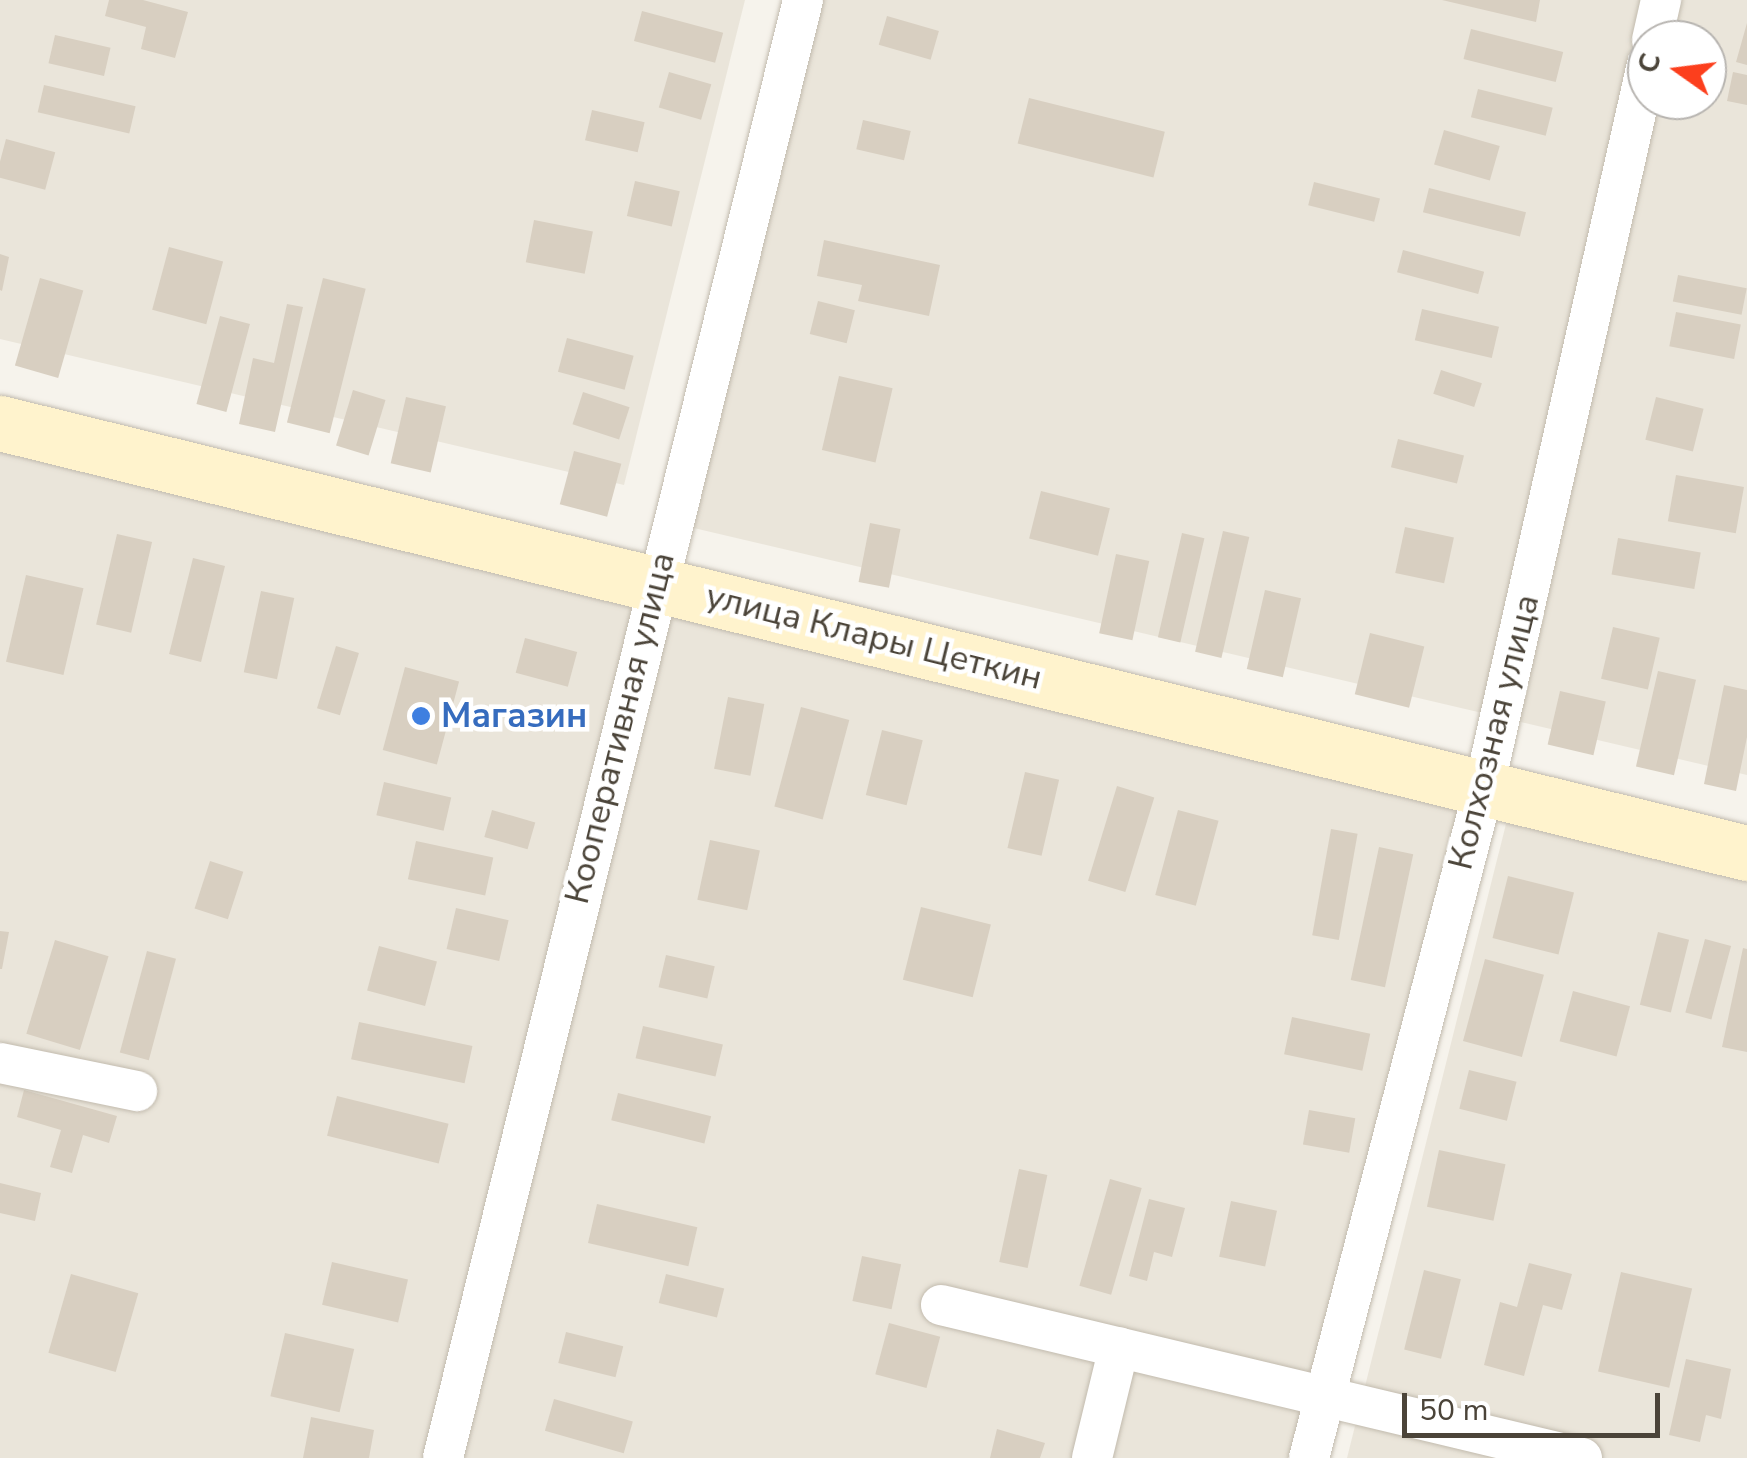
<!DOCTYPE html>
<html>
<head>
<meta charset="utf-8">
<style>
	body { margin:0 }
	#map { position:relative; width:1747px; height:1458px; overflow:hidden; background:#f6f3ec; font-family:"Nunito Sans",sans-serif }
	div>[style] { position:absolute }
	.residential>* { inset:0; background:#eae5da }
	.building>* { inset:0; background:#d8cfc1; transform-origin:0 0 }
	.roads { filter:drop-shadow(0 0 2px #c2bbae) drop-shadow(0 0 2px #c2bbae) }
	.minor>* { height:40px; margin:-20px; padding:0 20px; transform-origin:20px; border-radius:20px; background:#fff }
	.secondary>* { height:55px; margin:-27.5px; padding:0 27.5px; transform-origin:27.5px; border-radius:27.5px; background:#fff3cd }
	.dots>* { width:28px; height:28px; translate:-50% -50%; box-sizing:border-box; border:5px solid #fff; border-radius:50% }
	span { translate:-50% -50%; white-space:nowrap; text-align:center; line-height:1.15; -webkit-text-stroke:9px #fff; paint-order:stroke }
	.street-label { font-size:35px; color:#4b4439 }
	.shop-label { font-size:35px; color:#366cbe; font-weight:700 }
	.left { translate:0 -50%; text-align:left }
	.north { position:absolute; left:1627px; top:20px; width:100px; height:100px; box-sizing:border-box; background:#fff; border:2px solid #b7b4b0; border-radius:50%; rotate:284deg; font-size:28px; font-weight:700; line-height:40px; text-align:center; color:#4b4439 }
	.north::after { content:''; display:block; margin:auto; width:35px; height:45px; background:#fc3f1d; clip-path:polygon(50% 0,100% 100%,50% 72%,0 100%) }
	.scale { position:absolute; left:1402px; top:1393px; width:258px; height:45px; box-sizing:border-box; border:5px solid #4b4439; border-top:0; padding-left:12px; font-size:30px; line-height:35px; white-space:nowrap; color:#4b4439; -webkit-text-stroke:8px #fff; paint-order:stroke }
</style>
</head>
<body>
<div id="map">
	<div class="residential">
		<div style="clip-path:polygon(0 0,745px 0,624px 485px,0 339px)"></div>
		<div style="clip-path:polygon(evenodd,810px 0,1747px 0,1747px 775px,681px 525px,810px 0,1647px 40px,1707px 40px,1707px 100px,1647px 100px,1647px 40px)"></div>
		<div style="clip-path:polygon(0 444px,1471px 798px,1297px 1458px,0 1458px)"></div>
		<div style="clip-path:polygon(1508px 816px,1747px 875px,1747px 1458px,1347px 1458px)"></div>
	</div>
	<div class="building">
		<div style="clip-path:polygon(109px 0,143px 0,188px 12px,175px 58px,141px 49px,146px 27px,105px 16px)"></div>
		<div style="clip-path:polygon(1442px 0,1540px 0,1536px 22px)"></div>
		<div style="left:642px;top:11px;width:84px;height:31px;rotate:15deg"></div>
		<div style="left:887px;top:16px;width:54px;height:30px;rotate:16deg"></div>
		<div style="clip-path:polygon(1747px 23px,1747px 65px,1736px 62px)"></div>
		<div style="left:1471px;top:29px;width:95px;height:31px;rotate:14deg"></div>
		<div style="left:55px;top:35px;width:57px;height:29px;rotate:13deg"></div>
		<div style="left:669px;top:72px;width:44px;height:37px;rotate:16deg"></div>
		<div style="clip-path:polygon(1733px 72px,1747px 75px,1747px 105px,1727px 101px)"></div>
		<div style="left:44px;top:85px;width:94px;height:28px;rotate:13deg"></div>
		<div style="left:1478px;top:89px;width:77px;height:29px;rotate:14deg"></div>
		<div style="left:1029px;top:98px;width:140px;height:47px;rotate:14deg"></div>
		<div style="left:592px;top:110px;width:54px;height:31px;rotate:13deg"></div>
		<div style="left:863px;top:120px;width:49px;height:30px;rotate:13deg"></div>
		<div style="left:1444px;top:130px;width:58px;height:36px;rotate:16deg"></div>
		<div style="left:6px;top:139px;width:51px;height:39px;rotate:15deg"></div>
		<div style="left:635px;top:181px;width:46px;height:36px;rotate:13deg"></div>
		<div style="left:1314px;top:182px;width:68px;height:24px;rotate:14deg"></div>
		<div style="left:1429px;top:188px;width:100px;height:25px;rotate:14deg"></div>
		<div style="left:534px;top:220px;width:60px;height:43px;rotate:11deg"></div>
		<div style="clip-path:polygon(824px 240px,940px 265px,929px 316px,858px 301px,862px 285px,817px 276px)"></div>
		<div style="left:169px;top:247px;width:56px;height:65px;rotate:15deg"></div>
		<div style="left:1403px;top:250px;width:84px;height:23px;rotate:15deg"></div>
		<div style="clip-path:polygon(0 254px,9px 257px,2px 291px,0 290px)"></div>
		<div style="left:1678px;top:275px;width:70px;height:27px;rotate:11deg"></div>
		<div style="left:40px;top:278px;width:45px;height:91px;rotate:16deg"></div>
		<div style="left:323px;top:278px;width:44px;height:149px;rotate:14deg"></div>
		<div style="left:818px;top:301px;width:38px;height:34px;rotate:14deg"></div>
		<div style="clip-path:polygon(287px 304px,303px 307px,275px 432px,239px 424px,253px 358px,274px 363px)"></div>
		<div style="left:1422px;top:309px;width:79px;height:32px;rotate:13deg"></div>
		<div style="left:1676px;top:312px;width:66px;height:35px;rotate:11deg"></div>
		<div style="left:220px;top:316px;width:31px;height:91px;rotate:15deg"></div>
		<div style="left:567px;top:338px;width:69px;height:35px;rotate:15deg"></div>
		<div style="left:1441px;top:370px;width:43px;height:25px;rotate:18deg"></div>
		<div style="left:839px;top:376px;width:55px;height:76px;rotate:13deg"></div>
		<div style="left:353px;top:390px;width:34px;height:58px;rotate:17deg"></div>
		<div style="left:583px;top:392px;width:49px;height:34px;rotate:18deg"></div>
		<div style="left:406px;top:397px;width:41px;height:68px;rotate:13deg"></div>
		<div style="left:1656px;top:397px;width:49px;height:44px;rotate:14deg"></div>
		<div style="left:1398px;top:439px;width:68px;height:29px;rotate:14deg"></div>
		<div style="left:574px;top:451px;width:49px;height:55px;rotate:15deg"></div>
		<div style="left:1676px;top:475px;width:69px;height:47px;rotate:10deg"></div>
		<div style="left:1041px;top:491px;width:71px;height:49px;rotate:14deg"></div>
		<div style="left:870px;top:523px;width:31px;height:60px;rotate:11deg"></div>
		<div style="left:1405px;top:527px;width:50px;height:47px;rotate:12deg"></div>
		<div style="left:1223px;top:531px;width:27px;height:124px;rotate:13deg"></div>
		<div style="left:1182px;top:533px;width:23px;height:107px;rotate:13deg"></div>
		<div style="left:117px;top:534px;width:36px;height:93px;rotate:13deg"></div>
		<div style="left:1618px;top:538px;width:84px;height:37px;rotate:10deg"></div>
		<div style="left:1116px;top:554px;width:34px;height:81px;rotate:12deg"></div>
		<div style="left:193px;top:558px;width:33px;height:99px;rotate:14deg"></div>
		<div style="left:26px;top:575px;width:59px;height:89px;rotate:13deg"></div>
		<div style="left:1265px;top:590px;width:37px;height:81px;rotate:13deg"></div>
		<div style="left:261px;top:591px;width:34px;height:83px;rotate:12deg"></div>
		<div style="left:1613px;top:627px;width:48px;height:53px;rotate:13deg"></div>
		<div style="left:1370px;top:633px;width:56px;height:63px;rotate:14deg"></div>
		<div style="left:525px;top:638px;width:54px;height:36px;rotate:15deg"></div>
		<div style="left:336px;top:646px;width:24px;height:65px;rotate:17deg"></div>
		<div style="left:405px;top:667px;width:56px;height:86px;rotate:15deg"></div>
		<div style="left:1658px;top:671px;width:39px;height:98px;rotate:13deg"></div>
		<div style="clip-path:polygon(1724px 685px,1747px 690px,1747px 737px,1736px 791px,1704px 784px)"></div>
		<div style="left:1560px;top:691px;width:47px;height:55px;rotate:13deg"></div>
		<div style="left:728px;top:697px;width:37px;height:73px;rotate:11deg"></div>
		<div style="left:801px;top:707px;width:50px;height:103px;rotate:15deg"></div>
		<div style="left:882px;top:730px;width:42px;height:67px;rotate:14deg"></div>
		<div style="left:1025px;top:772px;width:35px;height:78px;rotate:13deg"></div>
		<div style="left:384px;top:782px;width:69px;height:34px;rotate:13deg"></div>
		<div style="left:1117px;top:786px;width:39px;height:99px;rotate:17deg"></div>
		<div style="left:492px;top:810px;width:45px;height:28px;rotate:16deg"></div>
		<div style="left:1178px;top:810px;width:42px;height:88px;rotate:15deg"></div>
		<div style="left:1331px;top:829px;width:27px;height:108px;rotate:10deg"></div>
		<div style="left:710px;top:840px;width:51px;height:61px;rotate:12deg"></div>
		<div style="left:416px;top:841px;width:79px;height:39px;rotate:12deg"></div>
		<div style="left:1379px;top:847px;width:35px;height:136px;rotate:12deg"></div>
		<div style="left:210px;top:861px;width:35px;height:50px;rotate:18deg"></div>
		<div style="left:1508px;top:876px;width:68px;height:64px;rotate:14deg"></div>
		<div style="left:921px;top:907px;width:72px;height:75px;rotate:14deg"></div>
		<div style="left:456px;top:908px;width:54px;height:42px;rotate:13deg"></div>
		<div style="clip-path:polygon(0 931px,9px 932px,2px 969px,0 969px)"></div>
		<div style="left:1658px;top:932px;width:32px;height:75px;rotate:14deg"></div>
		<div style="left:1705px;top:939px;width:27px;height:76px;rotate:15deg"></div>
		<div style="left:55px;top:940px;width:56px;height:98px;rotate:17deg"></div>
		<div style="left:379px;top:946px;width:60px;height:46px;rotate:15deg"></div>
		<div style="clip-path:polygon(1743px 948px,1747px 949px,1747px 1052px,1722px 1047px)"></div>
		<div style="left:147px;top:951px;width:30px;height:105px;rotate:15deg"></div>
		<div style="left:666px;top:955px;width:50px;height:33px;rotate:13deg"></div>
		<div style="left:1485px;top:959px;width:61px;height:85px;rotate:15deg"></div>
		<div style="left:1573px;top:991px;width:59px;height:52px;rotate:15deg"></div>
		<div style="left:1292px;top:1017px;width:80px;height:38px;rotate:12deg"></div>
		<div style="left:359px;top:1022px;width:116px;height:38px;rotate:12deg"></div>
		<div style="left:643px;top:1026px;width:82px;height:33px;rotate:13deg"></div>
		<div style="left:1469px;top:1070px;width:49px;height:40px;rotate:14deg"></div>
		<div style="clip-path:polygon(24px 1090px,117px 1116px,109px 1143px,83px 1135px,72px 1173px,50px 1167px,61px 1130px,17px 1117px)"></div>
		<div style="left:618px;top:1093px;width:96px;height:28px;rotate:14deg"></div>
		<div style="left:337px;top:1096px;width:115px;height:41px;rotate:14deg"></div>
		<div style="left:1309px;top:1110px;width:47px;height:35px;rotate:10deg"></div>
		<div style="left:1439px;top:1150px;width:68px;height:58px;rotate:12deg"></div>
		<div style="left:1019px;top:1169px;width:29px;height:95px;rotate:12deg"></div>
		<div style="left:1110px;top:1179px;width:33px;height:111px;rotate:16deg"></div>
		<div style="clip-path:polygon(0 1183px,41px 1193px,35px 1221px,0 1213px)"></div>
		<div style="clip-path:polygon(1149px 1199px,1185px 1208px,1172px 1257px,1154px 1252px,1147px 1281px,1129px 1276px)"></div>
		<div style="left:1231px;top:1201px;width:47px;height:57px;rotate:12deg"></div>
		<div style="left:597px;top:1204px;width:103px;height:40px;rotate:13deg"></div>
		<div style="left:862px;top:1256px;width:40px;height:46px;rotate:12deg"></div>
		<div style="left:332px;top:1262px;width:78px;height:44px;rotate:13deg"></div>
		<div style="clip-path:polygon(1529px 1263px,1572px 1274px,1562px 1310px,1543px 1305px,1524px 1376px,1484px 1365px,1500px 1302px,1517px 1307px)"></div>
		<div style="left:1424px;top:1270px;width:38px;height:82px;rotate:14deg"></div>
		<div style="left:1621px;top:1272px;width:73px;height:102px;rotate:13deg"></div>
		<div style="left:71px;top:1274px;width:70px;height:82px;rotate:16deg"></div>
		<div style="left:666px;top:1274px;width:60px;height:30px;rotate:14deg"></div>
		<div style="left:889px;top:1323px;width:53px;height:53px;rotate:15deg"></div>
		<div style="left:566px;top:1332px;width:59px;height:32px;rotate:14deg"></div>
		<div style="left:285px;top:1333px;width:71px;height:65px;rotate:13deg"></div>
		<div style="clip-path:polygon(1686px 1359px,1731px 1369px,1721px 1419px,1706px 1415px,1700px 1442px,1669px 1435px)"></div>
		<div style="left:554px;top:1399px;width:82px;height:33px;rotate:16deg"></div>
		<div style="clip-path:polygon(311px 1417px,374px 1430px,369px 1458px,303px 1458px)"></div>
		<div style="clip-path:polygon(997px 1429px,1045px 1443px,1040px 1458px,990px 1458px)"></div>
	</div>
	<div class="roads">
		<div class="minor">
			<div style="left:1652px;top:40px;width:41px;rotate:-77.3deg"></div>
			<div style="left:0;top:1063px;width:140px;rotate:11.6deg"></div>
			<div style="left:941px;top:1305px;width:659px;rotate:13.42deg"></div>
			<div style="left:443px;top:1458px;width:1502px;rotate:-76.13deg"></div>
			<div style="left:1092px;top:1458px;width:114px;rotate:-76.3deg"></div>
			<div style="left:1309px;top:1458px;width:692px;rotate:-75.36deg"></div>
			<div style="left:1484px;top:788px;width:742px;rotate:-77.31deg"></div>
		</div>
		<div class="secondary">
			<div style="left:0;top:423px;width:1799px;rotate:13.83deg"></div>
		</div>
	</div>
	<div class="dots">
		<div style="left:421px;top:716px;background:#3f7fe0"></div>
	</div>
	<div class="street-label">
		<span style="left:874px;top:637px;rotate:14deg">улица Клары Цеткин</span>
		<span style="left:620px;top:728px;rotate:-76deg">Кооперативная улица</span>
		<span style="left:1494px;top:732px;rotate:-76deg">Колхозная улица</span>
	</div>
	<div class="shop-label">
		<span class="left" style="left:441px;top:716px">Магазин</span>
	</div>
	<div class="north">С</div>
	<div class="scale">50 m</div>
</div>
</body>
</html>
